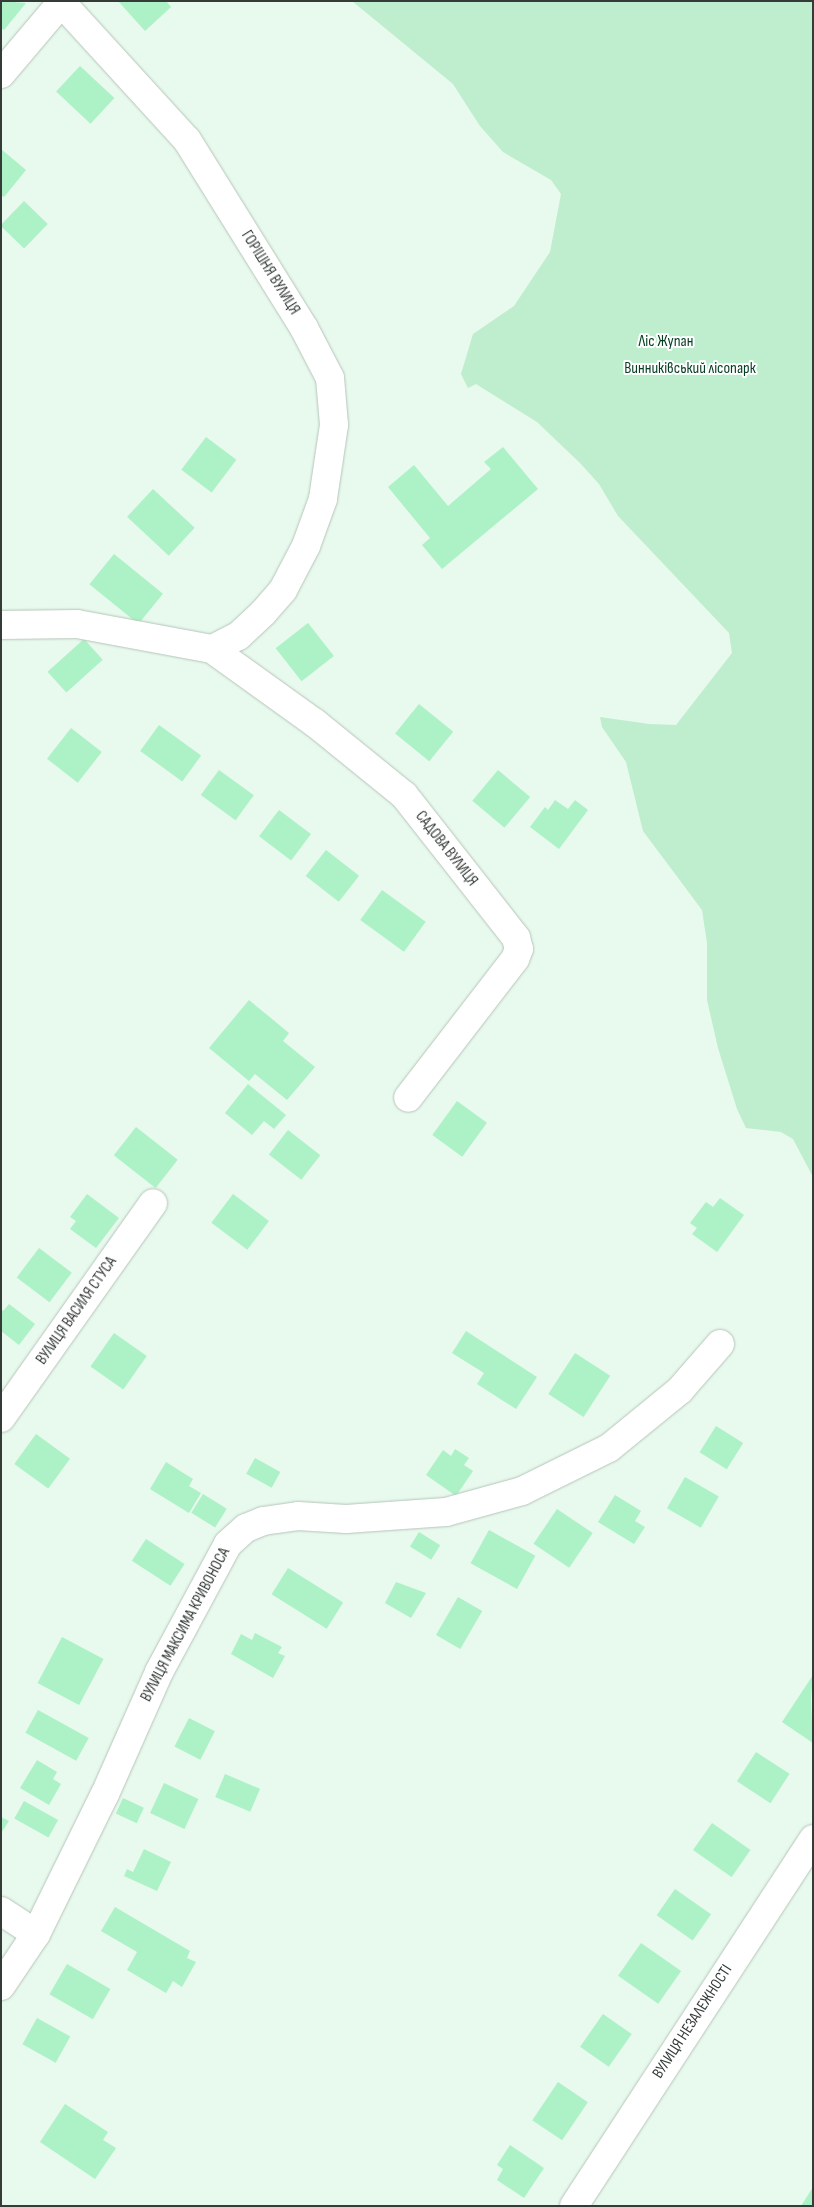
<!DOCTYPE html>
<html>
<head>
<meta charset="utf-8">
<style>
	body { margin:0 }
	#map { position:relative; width:814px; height:2207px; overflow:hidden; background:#e8f9ed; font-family:"Sofia Sans Condensed",sans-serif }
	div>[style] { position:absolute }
	.green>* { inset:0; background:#beeece }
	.building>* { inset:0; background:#acf2c6; transform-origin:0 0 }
	.roads { filter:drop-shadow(0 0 1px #b5c5ba) drop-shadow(0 0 1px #b5c5ba) }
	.minor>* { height:28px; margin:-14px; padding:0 14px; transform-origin:14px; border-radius:14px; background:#fff }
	span { translate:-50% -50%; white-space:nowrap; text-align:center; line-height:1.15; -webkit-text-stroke:4px #fff; paint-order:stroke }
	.street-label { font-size:16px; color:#353c38 }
	.park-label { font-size:16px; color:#043d22 }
	.frame { position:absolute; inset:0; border:2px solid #353c38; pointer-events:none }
</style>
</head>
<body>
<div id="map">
	<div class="green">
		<div style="clip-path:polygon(352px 1px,813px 1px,813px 1177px,793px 1139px,781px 1132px,746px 1128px,737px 1109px,718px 1048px,707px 1000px,707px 943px,702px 910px,643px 831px,626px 762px,602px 727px,600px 717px,649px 724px,676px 725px,732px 653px,729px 633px,618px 516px,599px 484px,580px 463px,537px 422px,476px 384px,468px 388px,461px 374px,473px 334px,514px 306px,550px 252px,561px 194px,551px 180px,503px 152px,480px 126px,453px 84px)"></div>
	</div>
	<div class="building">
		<div style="clip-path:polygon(1px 1px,26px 3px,4px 30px,1px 28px)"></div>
		<div style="clip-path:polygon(118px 1px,166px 1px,171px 7px,145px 31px)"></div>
		<div style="left:80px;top:66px;width:47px;height:35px;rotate:43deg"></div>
		<div style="clip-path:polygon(1px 149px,26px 170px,4px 197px,1px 195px)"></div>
		<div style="left:24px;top:201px;width:33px;height:34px;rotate:44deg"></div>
		<div style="left:206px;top:437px;width:38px;height:41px;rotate:37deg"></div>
		<div style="clip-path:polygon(503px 447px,538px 489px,442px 569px,422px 545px,430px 538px,388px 487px,414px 465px,448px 506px,491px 469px,484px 462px)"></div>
		<div style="left:153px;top:489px;width:57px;height:38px;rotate:43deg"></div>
		<div style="left:114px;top:554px;width:63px;height:39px;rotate:39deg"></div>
		<div style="left:308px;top:623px;width:42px;height:41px;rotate:52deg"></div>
		<div style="left:84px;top:639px;width:28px;height:49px;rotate:48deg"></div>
		<div style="left:419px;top:704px;width:44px;height:38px;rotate:39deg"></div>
		<div style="left:159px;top:725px;width:52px;height:32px;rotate:36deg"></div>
		<div style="left:71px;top:728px;width:39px;height:39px;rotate:38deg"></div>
		<div style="left:219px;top:770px;width:43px;height:31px;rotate:36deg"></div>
		<div style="left:498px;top:770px;width:42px;height:40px;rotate:40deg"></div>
		<div style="clip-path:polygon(555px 800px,568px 809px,575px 800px,588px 810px,559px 849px,530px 827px,545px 807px,548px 810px)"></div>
		<div style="left:279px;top:810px;width:40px;height:33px;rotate:37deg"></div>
		<div style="left:326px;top:850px;width:42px;height:33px;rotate:38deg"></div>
		<div style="left:382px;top:890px;width:54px;height:37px;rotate:36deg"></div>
		<div style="clip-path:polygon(249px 1000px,289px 1033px,283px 1041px,315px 1067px,287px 1100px,255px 1074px,249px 1081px,209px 1048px)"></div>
		<div style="clip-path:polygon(248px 1084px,286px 1115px,274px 1129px,264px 1121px,252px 1135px,225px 1113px)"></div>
		<div style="left:457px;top:1101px;width:37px;height:42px;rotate:36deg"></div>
		<div style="left:136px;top:1127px;width:53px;height:36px;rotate:38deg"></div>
		<div style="left:288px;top:1130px;width:41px;height:31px;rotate:38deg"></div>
		<div style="clip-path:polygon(87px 1194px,119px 1218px,96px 1248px,70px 1229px,76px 1221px,70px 1217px)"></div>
		<div style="left:233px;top:1194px;width:45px;height:36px;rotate:37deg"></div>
		<div style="clip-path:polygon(720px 1198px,744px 1215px,717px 1252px,692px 1234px,697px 1228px,690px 1223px,706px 1202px,713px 1207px)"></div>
		<div style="left:39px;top:1248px;width:41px;height:37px;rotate:37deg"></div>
		<div style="clip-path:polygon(9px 1304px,35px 1324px,19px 1345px,1px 1331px,1px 1309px,3px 1311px)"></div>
		<div style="clip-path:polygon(466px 1331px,537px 1377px,516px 1409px,477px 1384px,484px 1373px,452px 1353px)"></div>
		<div style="left:114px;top:1333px;width:40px;height:41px;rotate:35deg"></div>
		<div style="left:575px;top:1353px;width:42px;height:49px;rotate:33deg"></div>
		<div style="left:716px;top:1426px;width:32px;height:31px;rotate:32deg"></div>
		<div style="left:36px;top:1434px;width:42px;height:37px;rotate:36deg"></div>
		<div style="clip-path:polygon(455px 1449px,469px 1458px,464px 1465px,473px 1471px,456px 1496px,426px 1475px,443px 1450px,451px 1456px)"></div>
		<div style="left:255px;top:1458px;width:29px;height:18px;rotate:29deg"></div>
		<div style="clip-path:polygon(166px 1462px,193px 1479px,189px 1486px,201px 1493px,189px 1513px,150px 1489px)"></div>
		<div style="left:685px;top:1477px;width:39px;height:36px;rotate:30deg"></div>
		<div style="left:203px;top:1494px;width:28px;height:22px;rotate:32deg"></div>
		<div style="clip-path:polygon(615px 1495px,641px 1511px,635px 1521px,645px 1527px,634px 1544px,598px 1522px)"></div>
		<div style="left:557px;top:1509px;width:43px;height:42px;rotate:34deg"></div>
		<div style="left:489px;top:1530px;width:53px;height:38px;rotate:29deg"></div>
		<div style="left:419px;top:1532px;width:25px;height:17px;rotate:32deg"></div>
		<div style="left:146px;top:1539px;width:46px;height:26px;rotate:33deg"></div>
		<div style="left:288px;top:1568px;width:65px;height:31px;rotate:32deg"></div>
		<div style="clip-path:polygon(396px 1582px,426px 1593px,411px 1618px,385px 1603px)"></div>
		<div style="left:458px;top:1597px;width:28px;height:44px;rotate:30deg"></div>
		<div style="clip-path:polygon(255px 1633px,282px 1647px,278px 1653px,285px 1656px,273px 1678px,231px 1654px,241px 1634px,252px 1640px)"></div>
		<div style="left:62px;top:1637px;width:47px;height:52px;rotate:28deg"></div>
		<div style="clip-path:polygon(813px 1675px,811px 1699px,813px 1743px,782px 1722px)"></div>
		<div style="left:38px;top:1710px;width:58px;height:26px;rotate:29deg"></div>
		<div style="left:189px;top:1718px;width:29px;height:32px;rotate:27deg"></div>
		<div style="left:756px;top:1752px;width:40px;height:35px;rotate:33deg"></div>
		<div style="clip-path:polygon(37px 1760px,57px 1772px,53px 1779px,61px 1784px,49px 1805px,20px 1788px)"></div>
		<div style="left:225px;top:1774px;width:38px;height:25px;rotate:23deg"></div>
		<div style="left:164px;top:1783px;width:38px;height:33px;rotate:25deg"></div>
		<div style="left:123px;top:1798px;width:23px;height:17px;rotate:25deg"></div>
		<div style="left:24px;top:1801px;width:39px;height:20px;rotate:29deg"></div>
		<div style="clip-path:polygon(1px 1817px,9px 1821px,1px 1833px)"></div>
		<div style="left:712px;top:1823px;width:47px;height:33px;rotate:35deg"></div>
		<div style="clip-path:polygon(144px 1849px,171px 1862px,157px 1891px,124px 1876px,127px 1869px,133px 1872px)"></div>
		<div style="left:675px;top:1889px;width:44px;height:32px;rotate:35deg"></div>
		<div style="clip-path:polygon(115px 1907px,190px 1951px,187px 1958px,196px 1962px,182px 1987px,173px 1981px,166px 1993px,127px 1970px,137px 1952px,101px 1931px)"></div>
		<div style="left:641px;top:1943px;width:49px;height:40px;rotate:35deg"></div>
		<div style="left:67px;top:1964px;width:50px;height:35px;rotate:30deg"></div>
		<div style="left:603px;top:2014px;width:35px;height:40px;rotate:35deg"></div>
		<div style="left:37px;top:2018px;width:38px;height:30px;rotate:29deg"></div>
		<div style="left:558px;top:2082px;width:36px;height:46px;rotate:34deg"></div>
		<div style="clip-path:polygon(65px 2104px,108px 2132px,103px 2140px,116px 2148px,95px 2179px,40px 2142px)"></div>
		<div style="clip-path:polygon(510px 2145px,544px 2168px,524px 2198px,497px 2180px,503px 2169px,497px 2165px)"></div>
		<div style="clip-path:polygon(813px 2187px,813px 2206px,801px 2206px)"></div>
	</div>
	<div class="roads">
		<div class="minor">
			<div style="left:60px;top:1px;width:188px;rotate:47.6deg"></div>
			<div style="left:187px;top:140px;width:221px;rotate:58.1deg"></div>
			<div style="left:304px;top:328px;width:56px;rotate:62.5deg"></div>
			<div style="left:330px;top:378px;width:47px;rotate:85.1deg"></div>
			<div style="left:334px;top:425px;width:75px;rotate:98.5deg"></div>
			<div style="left:323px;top:499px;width:50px;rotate:109.9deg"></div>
			<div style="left:306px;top:546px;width:50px;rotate:117.6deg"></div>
			<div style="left:283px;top:590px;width:30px;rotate:131deg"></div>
			<div style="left:263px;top:613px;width:34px;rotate:137deg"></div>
			<div style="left:238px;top:636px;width:29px;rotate:153deg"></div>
			<div style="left:1px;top:74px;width:93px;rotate:-49.8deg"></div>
			<div style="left:1px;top:625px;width:76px;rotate:-0.8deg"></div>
			<div style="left:77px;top:624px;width:137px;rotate:10.5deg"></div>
			<div style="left:212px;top:649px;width:127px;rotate:35.7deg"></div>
			<div style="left:315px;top:723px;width:114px;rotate:39deg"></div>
			<div style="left:404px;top:795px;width:182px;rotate:51.9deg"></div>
			<div style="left:516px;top:938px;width:11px;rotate:75deg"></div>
			<div style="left:519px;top:949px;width:11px;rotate:112deg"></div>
			<div style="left:515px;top:959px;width:175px;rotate:127.6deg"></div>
			<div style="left:1px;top:1418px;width:263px;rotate:-54.7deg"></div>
			<div style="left:1px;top:1911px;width:42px;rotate:33.3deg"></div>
			<div style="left:1px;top:1986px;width:63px;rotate:-56.1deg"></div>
			<div style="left:36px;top:1934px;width:156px;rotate:-63.8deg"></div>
			<div style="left:105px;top:1794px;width:133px;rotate:-66.1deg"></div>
			<div style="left:159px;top:1672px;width:145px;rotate:-61.7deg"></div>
			<div style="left:228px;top:1544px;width:24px;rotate:-42deg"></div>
			<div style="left:246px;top:1528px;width:18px;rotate:-22deg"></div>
			<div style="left:263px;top:1521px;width:35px;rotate:-8deg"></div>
			<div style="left:298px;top:1516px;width:48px;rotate:3.6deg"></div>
			<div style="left:346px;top:1519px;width:100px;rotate:-4deg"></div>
			<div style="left:446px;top:1512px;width:79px;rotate:-15.4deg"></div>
			<div style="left:522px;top:1491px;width:97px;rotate:-26.3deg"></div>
			<div style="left:609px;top:1448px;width:92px;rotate:-39.2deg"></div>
			<div style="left:680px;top:1390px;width:61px;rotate:-49deg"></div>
			<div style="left:574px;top:2206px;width:438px;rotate:-56.9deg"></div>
		</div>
	</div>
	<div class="street-label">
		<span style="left:270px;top:273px;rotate:58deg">ГОРІШНЯ ВУЛИЦЯ</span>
		<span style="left:446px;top:849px;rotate:52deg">САДОВА ВУЛИЦЯ</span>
		<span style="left:77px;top:1311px;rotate:-55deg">ВУЛИЦЯ ВАСИЛЯ СТУСА</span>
		<span style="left:186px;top:1625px;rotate:-62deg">ВУЛИЦЯ МАКСИМА КРИВОНОСА</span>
		<span style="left:693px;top:2022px;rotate:-57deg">ВУЛИЦЯ НЕЗАЛЕЖНОСТІ</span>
	</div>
	<div class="park-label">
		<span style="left:666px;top:342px">Ліс Жупан</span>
		<span style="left:690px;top:369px">Винниківський лісопарк</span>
	</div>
	<div class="frame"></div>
</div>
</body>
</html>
